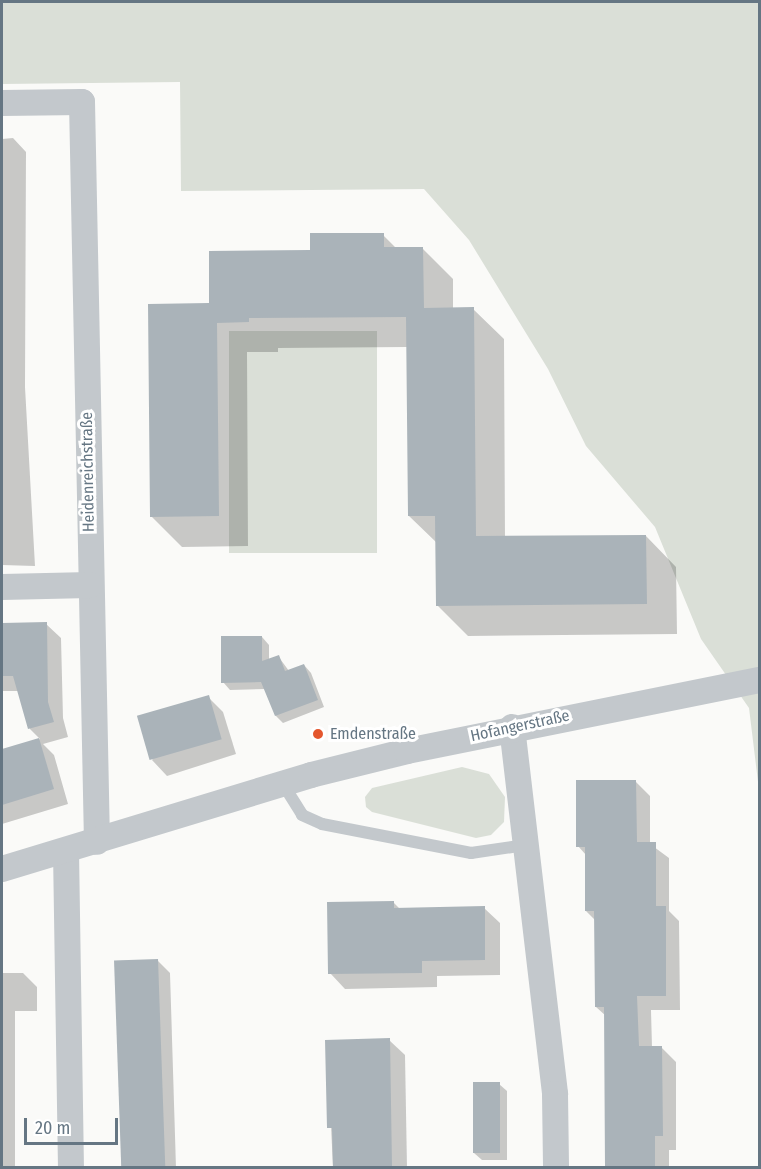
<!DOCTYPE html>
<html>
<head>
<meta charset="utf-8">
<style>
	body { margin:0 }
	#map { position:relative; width:761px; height:1169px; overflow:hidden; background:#fafaf8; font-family:"Fira Sans Condensed",sans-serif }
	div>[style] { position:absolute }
	.green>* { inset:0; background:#dadfd7; transform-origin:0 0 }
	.shadow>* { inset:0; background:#0003 }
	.building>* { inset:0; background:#aab3b9; transform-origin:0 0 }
	.lane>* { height:12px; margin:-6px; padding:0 6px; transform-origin:6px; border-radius:6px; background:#c3c8cc }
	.street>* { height:26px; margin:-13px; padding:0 13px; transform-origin:13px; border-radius:13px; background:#c3c8cc }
	.dots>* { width:16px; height:16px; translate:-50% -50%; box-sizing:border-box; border:3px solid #fff; border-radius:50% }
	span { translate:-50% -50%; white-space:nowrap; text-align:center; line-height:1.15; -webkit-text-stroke:6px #fff; paint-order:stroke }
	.street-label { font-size:16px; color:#657683 }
	.poi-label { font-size:16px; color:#657683 }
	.left { translate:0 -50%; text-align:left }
	.frame { position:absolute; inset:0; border:3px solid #657683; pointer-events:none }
	.scale { position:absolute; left:24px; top:1118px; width:94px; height:27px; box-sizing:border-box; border:3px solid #657683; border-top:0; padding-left:8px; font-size:18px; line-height:21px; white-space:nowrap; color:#657683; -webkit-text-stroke:4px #fff; paint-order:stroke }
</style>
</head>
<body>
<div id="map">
	<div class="green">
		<div style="clip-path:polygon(2px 2px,759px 2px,759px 790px,749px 708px,701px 639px,655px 527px,586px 446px,548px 369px,469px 240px,424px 189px,181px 191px,180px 82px,2px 84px)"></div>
		<div style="left:377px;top:331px;width:222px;height:148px;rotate:90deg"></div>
		<div style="clip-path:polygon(462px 767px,489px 774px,505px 797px,504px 822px,491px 835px,476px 838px,372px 812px,366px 807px,365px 797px,372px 788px)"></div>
	</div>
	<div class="shadow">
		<div style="clip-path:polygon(13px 138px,26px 152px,25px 387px,35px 566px,2px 565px,2px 139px)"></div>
		<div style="clip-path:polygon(383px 235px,397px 249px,423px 249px,453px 279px,453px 309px,473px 309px,504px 339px,505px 538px,646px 536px,676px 567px,677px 634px,468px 636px,437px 605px,437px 543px,409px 516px,408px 347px,278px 348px,278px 352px,247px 352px,248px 546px,182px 547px,151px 516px,211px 304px,311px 251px)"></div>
		<div style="clip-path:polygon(46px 624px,61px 638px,63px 718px,68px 737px,43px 744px,54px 755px,68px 804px,2px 824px,2px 751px,40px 739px,30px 729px,19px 691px,2px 691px,2px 625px)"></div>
		<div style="clip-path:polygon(262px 637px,269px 645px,269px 660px,278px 656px,289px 671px,304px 665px,311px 673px,324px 707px,283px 723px,276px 716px,266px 689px,230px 690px,223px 682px)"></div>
		<div style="clip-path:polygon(208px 697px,223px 712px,236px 754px,167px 776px,152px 760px)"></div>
		<div style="clip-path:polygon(636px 782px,650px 796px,650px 844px,669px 858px,669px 911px,679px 921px,680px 1010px,651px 1010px,652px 1047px,661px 1047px,676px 1062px,676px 1150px,669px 1150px,669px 1168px,606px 1168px,606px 1016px,596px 1007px,595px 920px,586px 911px,586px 855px,578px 846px)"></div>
		<div style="clip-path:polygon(394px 903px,400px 909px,484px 908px,500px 923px,500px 975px,437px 976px,437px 987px,345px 989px,330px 973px)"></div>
		<div style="clip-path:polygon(157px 960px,170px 973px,176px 1168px,122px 1168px,115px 961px)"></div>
		<div style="clip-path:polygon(2px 973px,23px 973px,37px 987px,37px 1011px,15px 1011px,15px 1168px,2px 1168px)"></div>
		<div style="clip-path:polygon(389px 1040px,405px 1055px,407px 1168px,333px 1168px,327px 1041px)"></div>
		<div style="clip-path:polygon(499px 1084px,507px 1091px,507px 1160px,482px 1160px,474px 1153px)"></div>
	</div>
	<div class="building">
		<div style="clip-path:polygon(310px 233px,384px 233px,384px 247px,423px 247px,424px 308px,474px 307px,476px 536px,646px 535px,647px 604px,436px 606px,435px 516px,408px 516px,406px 317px,249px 318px,249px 322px,217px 323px,219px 516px,150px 517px,148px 304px,209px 303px,209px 251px,310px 250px)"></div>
		<div style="clip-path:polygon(47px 622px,48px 702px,54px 722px,28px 729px,13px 676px,2px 676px,2px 623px)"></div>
		<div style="clip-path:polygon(221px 636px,262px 636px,262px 661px,279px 655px,285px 671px,304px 664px,318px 700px,275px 716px,261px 682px,221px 683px)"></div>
		<div style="left:209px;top:695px;width:46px;height:75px;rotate:74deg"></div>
		<div style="clip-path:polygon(39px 738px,54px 789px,2px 805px,2px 749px)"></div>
		<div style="clip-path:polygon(576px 780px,636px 780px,637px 842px,656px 842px,656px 906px,666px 906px,666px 996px,637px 996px,639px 1046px,662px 1046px,663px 1136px,655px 1136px,655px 1167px,605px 1167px,604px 1007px,595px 1007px,594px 911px,585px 911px,585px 847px,576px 847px)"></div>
		<div style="clip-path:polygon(394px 901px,394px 908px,485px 906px,485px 960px,422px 961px,422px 973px,328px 974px,327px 902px)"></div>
		<div style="left:158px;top:959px;width:208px;height:44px;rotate:88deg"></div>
		<div style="clip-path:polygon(390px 1038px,392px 1167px,333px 1167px,332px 1128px,327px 1128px,325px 1040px)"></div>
		<div style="left:473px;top:1082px;width:27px;height:71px"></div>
	</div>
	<div class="lane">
		<div style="left:283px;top:784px;width:36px;rotate:58deg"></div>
		<div style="left:302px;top:815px;width:22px;rotate:24deg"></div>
		<div style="left:322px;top:824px;width:152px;rotate:11deg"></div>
		<div style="left:471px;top:853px;width:56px;rotate:-8.3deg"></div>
	</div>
	<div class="street">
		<div style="left:2px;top:103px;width:80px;rotate:-0.7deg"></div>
		<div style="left:82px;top:102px;width:740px;rotate:88.84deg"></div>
		<div style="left:2px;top:587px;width:88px;rotate:-1.3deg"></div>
		<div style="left:512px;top:727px;width:370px;rotate:83.3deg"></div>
		<div style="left:555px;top:1094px;width:74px;rotate:89.2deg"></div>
		<div style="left:66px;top:851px;width:317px;rotate:89.1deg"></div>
		<div style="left:2px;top:869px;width:323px;rotate:-16.9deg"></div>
		<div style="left:311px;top:775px;width:99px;rotate:-14deg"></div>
		<div style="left:407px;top:751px;width:360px;rotate:-11.4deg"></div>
	</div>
	<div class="dots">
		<div style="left:318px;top:734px;background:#e4572e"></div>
	</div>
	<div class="street-label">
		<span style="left:88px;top:472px;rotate:-91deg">Heidenreichstraße</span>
		<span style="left:520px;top:726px;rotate:-12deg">Hofangerstraße</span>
	</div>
	<div class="poi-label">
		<span class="left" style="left:330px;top:734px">Emdenstraße</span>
	</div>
	<div class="frame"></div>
	<div class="scale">20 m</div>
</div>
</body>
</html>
